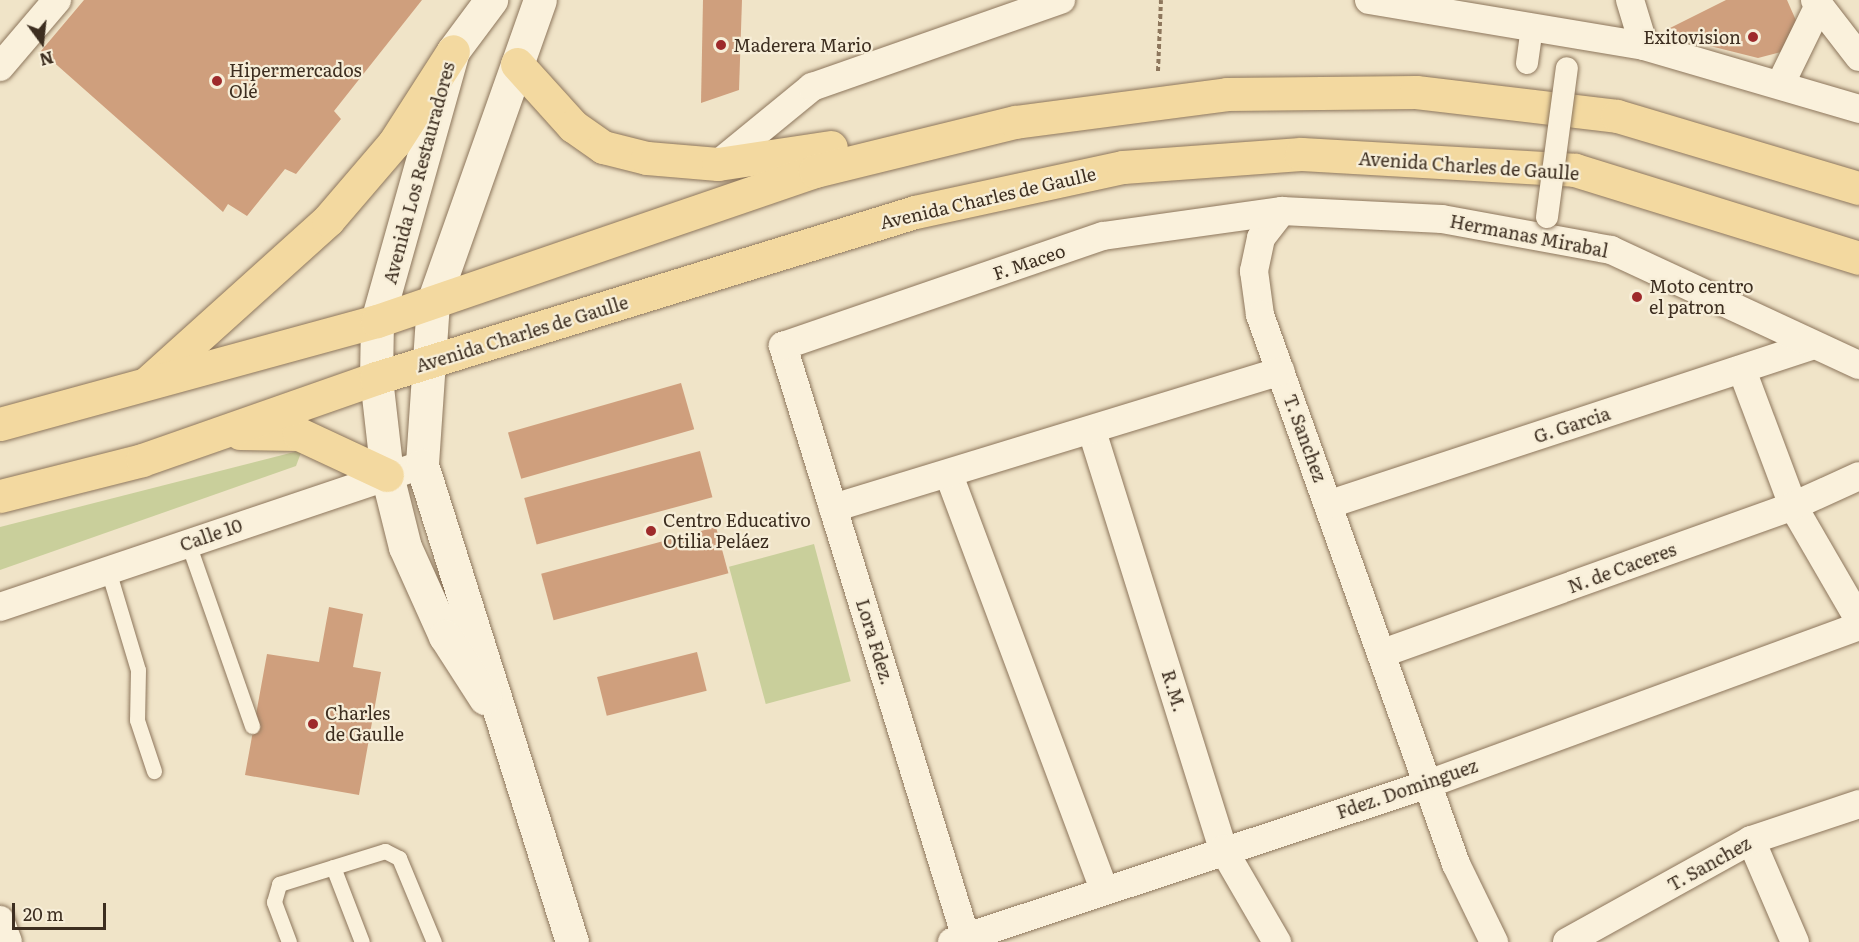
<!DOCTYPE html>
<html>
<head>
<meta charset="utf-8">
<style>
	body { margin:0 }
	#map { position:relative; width:1859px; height:942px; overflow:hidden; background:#f0e4c8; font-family:Literata,serif }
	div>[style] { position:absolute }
	.green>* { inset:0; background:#c9cf9b; transform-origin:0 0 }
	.building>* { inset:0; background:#cf9f7d; transform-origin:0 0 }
	.path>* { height:4px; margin-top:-2px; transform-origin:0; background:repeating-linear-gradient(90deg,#8d765c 0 4.5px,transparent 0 7.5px) }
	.roads { filter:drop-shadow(0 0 2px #8d765c) drop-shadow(0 0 2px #8d765c) }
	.service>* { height:15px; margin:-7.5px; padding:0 7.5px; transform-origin:7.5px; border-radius:7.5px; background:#faf1dc }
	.pedestrian>* { height:22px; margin:-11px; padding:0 11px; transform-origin:11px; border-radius:11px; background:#faf1dc }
	.minor>* { height:28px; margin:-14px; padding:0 14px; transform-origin:14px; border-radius:14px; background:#faf1dc }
	.tertiary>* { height:33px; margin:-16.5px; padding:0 16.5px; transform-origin:16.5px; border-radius:16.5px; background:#faf1dc }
	.secondary>* { height:33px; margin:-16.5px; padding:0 16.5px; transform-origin:16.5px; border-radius:16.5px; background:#faf1dc }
	.primary>* { height:33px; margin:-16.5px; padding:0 16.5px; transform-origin:16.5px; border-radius:16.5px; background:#f3d9a0 }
	.bridges { filter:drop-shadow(0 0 2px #8d765c) drop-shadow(0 0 2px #8d765c) }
	.pedestrian-bridge>* { height:22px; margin:-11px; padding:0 11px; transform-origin:11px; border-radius:11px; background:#faf1dc }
	.dots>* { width:16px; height:16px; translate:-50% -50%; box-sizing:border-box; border:3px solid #f7eed8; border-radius:50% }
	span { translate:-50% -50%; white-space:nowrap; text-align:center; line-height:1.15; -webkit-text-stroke:4.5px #f7eed8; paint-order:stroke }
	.poi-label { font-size:18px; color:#3d2e20 }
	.right { translate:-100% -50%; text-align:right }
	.left { translate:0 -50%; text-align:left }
	.street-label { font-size:18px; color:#3d2e20 }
	.north { position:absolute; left:12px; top:12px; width:60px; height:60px; -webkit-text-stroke:4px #f7eed8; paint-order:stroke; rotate:165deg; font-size:16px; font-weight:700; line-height:24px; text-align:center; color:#3d2e20 }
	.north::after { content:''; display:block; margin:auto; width:21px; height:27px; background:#3d2e20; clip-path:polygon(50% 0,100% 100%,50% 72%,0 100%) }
	.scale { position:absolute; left:12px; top:903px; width:94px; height:27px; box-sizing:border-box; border:3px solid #3d2e20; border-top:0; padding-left:8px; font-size:18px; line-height:21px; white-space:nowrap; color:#3d2e20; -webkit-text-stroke:4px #f7eed8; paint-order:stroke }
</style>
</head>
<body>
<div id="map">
	<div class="green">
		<div style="clip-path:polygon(302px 450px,296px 466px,0 570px,0 527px)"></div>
		<div style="left:814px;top:544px;width:142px;height:88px;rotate:75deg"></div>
	</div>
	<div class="building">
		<div style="clip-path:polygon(84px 0,422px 0,334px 111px,341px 119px,296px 174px,285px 169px,247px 216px,228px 204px,223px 212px,41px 51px)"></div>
		<div style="clip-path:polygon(703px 0,742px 0,739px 90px,701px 103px)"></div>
		<div style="clip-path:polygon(1726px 0,1787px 0,1798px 25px,1785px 51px,1758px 58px,1674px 37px,1666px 30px)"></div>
		<div style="left:681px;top:383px;width:48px;height:180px;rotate:74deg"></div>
		<div style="left:700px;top:451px;width:48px;height:182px;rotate:75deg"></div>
		<div style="left:716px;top:527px;width:48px;height:181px;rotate:75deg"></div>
		<div style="clip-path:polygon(329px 607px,363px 614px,353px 667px,381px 672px,359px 795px,245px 775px,267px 654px,319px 662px)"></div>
		<div style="left:697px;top:652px;width:40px;height:103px;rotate:76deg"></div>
	</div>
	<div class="path">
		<div style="left:1158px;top:71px;width:71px;rotate:-87.6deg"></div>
	</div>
	<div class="roads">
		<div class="service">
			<div style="left:188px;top:543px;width:194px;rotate:70.7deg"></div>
			<div style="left:108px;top:570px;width:104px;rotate:73.3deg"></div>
			<div style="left:138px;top:670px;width:50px;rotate:91.1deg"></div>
			<div style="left:137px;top:720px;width:54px;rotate:71.6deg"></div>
			<div style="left:333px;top:867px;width:80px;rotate:68.9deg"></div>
			<div style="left:289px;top:942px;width:43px;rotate:-110.6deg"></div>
			<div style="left:274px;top:902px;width:19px;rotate:-74deg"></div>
			<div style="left:279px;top:884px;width:111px;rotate:-17.3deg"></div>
			<div style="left:385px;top:851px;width:16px;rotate:27deg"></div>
			<div style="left:399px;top:858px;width:91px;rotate:67.4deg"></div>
		</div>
		<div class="pedestrian">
			<div style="left:1527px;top:63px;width:36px;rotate:-82deg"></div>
		</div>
		<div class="minor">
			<div style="left:1369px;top:0;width:279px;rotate:9.5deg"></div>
			<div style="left:1644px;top:46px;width:224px;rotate:16.3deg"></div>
			<div style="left:1630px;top:0;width:48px;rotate:73.1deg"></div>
			<div style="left:1815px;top:0;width:72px;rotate:52.3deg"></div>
			<div style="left:0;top:67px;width:88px;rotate:-49.6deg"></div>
			<div style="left:1780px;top:85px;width:87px;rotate:-64deg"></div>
			<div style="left:718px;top:164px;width:122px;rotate:-39.3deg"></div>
			<div style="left:812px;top:87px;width:264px;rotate:-19.3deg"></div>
			<div style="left:1282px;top:211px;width:34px;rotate:128deg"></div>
			<div style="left:1261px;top:238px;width:34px;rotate:102deg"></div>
			<div style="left:1254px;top:271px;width:44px;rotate:82.2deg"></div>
			<div style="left:1260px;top:315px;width:583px;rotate:70.35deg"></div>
			<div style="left:1456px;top:864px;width:87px;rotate:64deg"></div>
			<div style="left:1742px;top:370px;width:145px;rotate:69.4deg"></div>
			<div style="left:1793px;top:506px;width:132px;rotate:59.9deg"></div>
			<div style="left:1092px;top:431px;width:438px;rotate:72.6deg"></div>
			<div style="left:1223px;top:849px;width:108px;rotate:59.9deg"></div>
			<div style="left:949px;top:475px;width:443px;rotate:69.5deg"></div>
			<div style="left:1330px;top:504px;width:509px;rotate:-18.19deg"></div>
			<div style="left:833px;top:508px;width:468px;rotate:-17deg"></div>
			<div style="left:0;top:607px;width:445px;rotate:-18.6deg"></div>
			<div style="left:1383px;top:653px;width:436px;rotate:-19.7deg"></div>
			<div style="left:1793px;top:506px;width:72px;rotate:-24.4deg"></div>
			<div style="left:1751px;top:840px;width:111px;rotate:66.7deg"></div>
			<div style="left:0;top:920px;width:23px;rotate:70deg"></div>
			<div style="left:966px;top:938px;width:620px;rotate:-107.18deg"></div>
			<div style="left:783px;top:346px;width:338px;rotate:-19deg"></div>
			<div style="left:1103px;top:236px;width:181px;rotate:-8deg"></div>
			<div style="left:1282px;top:211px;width:160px;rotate:2.9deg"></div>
			<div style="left:1442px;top:219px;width:172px;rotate:10.4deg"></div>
			<div style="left:1611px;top:250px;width:273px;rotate:24.9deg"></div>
			<div style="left:952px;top:942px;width:502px;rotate:-18.36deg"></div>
			<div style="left:1428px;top:784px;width:459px;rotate:-20.1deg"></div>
			<div style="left:1567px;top:942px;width:210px;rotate:-29deg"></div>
			<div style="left:1751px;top:840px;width:114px;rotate:-18.4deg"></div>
		</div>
		<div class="tertiary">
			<div style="left:433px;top:302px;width:320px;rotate:-70.5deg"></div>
			<div style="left:377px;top:321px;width:280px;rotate:-74.3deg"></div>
			<div style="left:453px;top:51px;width:64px;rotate:-53.3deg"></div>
		</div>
		<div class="secondary">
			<div style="left:433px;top:302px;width:163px;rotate:93.9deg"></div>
			<div style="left:422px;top:465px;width:500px;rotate:72.54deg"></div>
			<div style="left:377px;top:321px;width:57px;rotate:91deg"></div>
			<div style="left:376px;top:378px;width:98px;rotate:83.5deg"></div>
			<div style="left:387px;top:475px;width:74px;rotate:76deg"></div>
			<div style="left:405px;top:547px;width:98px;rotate:65.8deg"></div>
			<div style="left:445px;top:636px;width:74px;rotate:57.2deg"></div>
		</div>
		<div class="primary">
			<div style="left:517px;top:64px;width:84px;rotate:47.9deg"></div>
			<div style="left:573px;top:126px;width:37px;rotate:35deg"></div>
			<div style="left:603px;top:147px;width:45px;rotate:14deg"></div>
			<div style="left:647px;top:158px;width:71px;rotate:4.8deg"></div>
			<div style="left:718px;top:164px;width:114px;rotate:-8.6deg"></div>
			<div style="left:147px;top:383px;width:244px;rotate:-42deg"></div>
			<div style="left:328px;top:220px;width:101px;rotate:-49.4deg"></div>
			<div style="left:394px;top:143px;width:109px;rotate:-57.3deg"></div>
			<div style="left:0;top:424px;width:391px;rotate:-15.3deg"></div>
			<div style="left:377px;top:321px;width:463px;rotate:-18.9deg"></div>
			<div style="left:815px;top:171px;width:206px;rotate:-13.8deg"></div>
			<div style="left:1015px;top:122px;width:214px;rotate:-7.5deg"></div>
			<div style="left:1227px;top:94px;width:189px;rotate:-0.6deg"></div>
			<div style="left:1416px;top:92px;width:202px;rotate:6.8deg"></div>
			<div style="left:1617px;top:116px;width:252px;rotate:16.6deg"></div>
			<div style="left:240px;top:433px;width:59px;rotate:1deg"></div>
			<div style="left:299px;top:434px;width:97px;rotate:25deg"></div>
			<div style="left:0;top:496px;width:146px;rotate:-14.2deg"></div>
			<div style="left:142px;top:460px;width:248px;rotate:-19.3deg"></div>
			<div style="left:376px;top:378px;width:564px;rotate:-17.12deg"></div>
			<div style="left:915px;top:212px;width:213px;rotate:-12.2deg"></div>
			<div style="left:1123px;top:167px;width:178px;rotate:-4.2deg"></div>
			<div style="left:1301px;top:154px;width:274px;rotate:3.3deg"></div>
			<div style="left:1575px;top:170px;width:297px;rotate:17.2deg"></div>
		</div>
	</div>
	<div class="bridges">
		<div class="pedestrian-bridge">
			<div style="left:1547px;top:217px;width:150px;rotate:-82.4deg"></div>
		</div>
	</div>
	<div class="dots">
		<div style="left:1753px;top:37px;background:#9e2a2b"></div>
		<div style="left:721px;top:45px;background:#9e2a2b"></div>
		<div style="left:217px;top:81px;background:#9e2a2b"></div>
		<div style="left:1637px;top:297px;background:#9e2a2b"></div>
		<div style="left:651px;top:531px;background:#9e2a2b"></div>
		<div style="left:313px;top:724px;background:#9e2a2b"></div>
	</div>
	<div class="poi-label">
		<span class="right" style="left:1741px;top:37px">Exitovision</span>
		<span class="left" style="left:733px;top:45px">Maderera Mario</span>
		<span class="left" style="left:229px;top:81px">Hipermercados<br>Olé</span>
		<span class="left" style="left:1649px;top:297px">Moto centro<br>el patron</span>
		<span class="left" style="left:663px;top:531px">Centro Educativo<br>Otilia Peláez</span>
		<span class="left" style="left:325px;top:724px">Charles<br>de Gaulle</span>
	</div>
	<div class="street-label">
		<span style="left:1469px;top:166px;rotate:4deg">Avenida Charles de Gaulle</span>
		<span style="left:419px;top:173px;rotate:-75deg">Avenida Los Restauradores</span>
		<span style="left:988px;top:198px;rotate:-13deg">Avenida Charles de Gaulle</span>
		<span style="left:1529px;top:236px;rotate:11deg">Hermanas Mirabal</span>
		<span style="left:1029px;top:262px;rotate:-19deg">F. Maceo</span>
		<span style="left:522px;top:334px;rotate:-17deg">Avenida Charles de Gaulle</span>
		<span style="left:1572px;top:425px;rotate:-18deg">G. Garcia</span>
		<span style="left:1305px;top:438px;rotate:70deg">T. Sanchez</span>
		<span style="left:211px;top:535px;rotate:-19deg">Calle 10</span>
		<span style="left:1622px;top:568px;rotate:-20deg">N. de Caceres</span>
		<span style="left:875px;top:642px;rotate:73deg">Lora Fdez.</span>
		<span style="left:1174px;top:691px;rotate:73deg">R.M.</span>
		<span style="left:1407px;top:789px;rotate:-19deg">Fdez. Dominguez</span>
		<span style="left:1709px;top:864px;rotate:-29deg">T. Sanchez</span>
	</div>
	<div class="north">N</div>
	<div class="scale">20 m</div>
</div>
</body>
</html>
